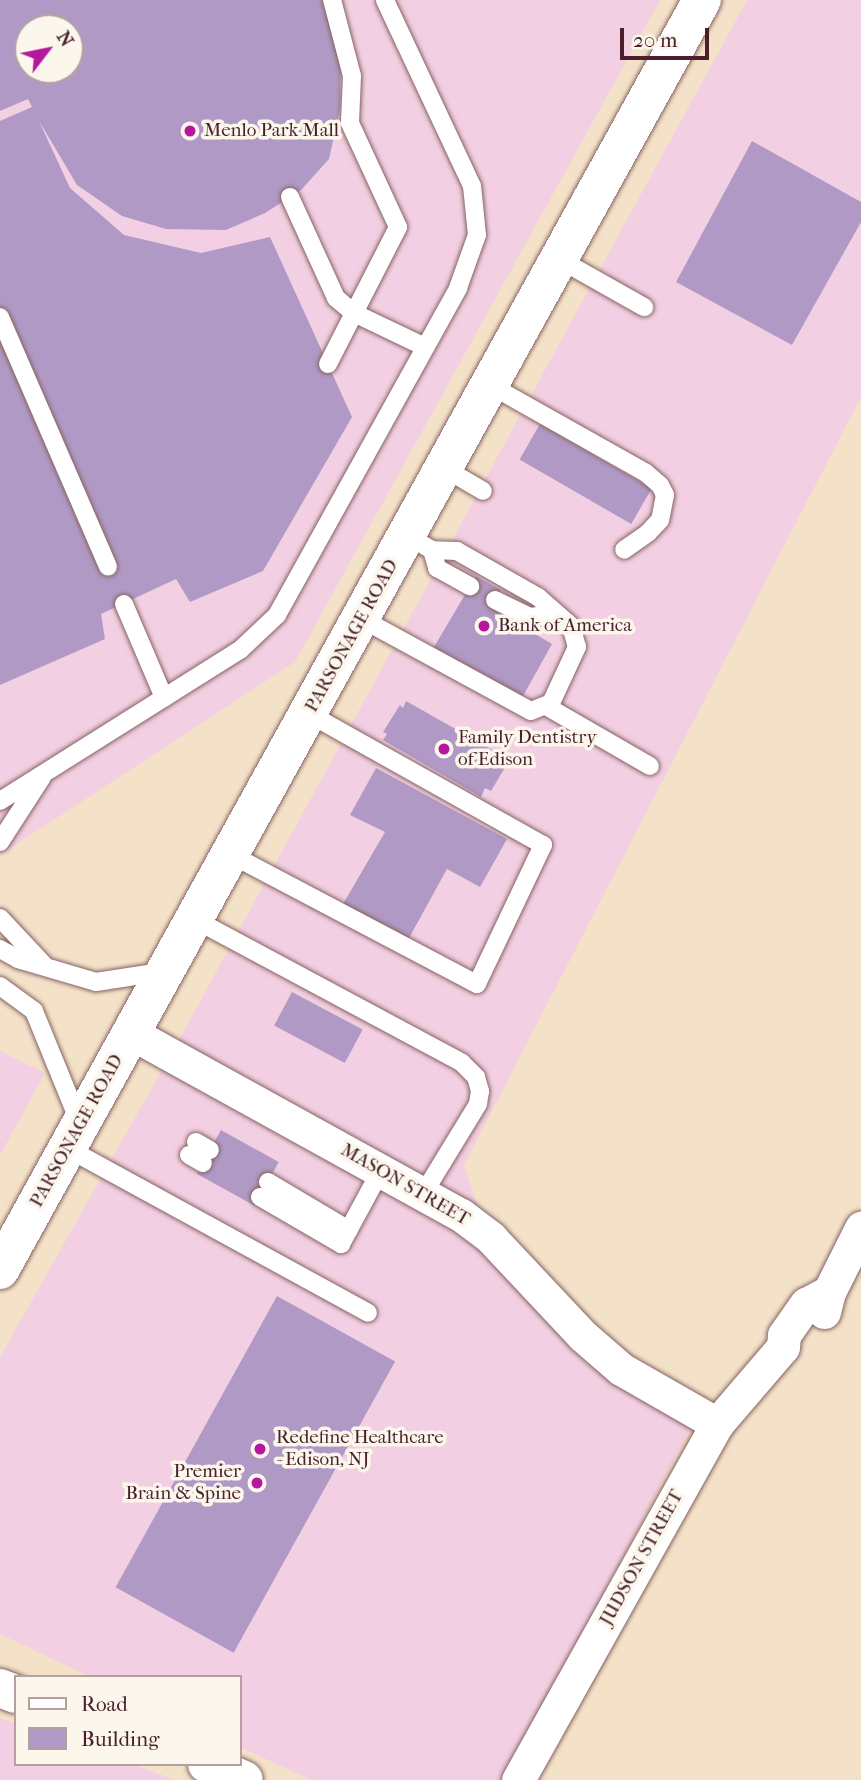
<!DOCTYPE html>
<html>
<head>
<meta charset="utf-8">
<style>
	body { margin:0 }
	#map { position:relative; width:861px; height:1780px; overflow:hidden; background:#f4e2c8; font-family:"IM FELL French Canon",serif }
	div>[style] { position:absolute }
	.built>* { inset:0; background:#f2cfe2 }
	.building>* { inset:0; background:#b09ac5; transform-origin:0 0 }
	.roads { filter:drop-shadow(0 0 2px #866362) drop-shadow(0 0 2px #866362) }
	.service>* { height:18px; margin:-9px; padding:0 9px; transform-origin:9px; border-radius:9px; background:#fff }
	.minor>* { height:33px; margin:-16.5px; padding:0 16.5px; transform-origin:16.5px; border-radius:16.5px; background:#fff }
	.tertiary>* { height:38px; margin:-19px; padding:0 19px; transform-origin:19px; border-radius:19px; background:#fff }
	.dots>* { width:19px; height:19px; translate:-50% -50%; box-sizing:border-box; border:4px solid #fbf7ec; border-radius:50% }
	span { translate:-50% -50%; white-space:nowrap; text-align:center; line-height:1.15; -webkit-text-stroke:7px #fbf7ec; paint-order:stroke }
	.poi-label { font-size:19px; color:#4a1f2b }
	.left { translate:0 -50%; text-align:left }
	.right { translate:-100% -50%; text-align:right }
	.street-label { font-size:19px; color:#4a1f2b }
	.legend { position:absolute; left:14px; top:1675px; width:228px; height:91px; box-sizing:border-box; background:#fbf7ec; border:2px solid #b4a19f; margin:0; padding:9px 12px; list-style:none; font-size:21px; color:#4a1f2b }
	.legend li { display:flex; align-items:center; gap:14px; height:35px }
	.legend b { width:35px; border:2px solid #b4a19f }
	.north { position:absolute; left:14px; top:14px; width:70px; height:70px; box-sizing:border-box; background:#fbf7ec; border:2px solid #b4a19f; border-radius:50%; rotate:58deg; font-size:19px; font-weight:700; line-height:28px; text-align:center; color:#4a1f2b }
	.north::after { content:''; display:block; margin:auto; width:24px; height:32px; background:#b5179e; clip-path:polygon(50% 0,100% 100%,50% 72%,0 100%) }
	.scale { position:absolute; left:620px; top:28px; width:89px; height:32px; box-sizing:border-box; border:4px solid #4a1f2b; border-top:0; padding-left:9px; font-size:21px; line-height:24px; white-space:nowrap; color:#4a1f2b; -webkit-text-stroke:5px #fbf7ec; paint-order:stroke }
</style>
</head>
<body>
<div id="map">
	<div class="built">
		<div style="clip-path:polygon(evenodd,0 0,660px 0,295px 662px,0 855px,0 0,28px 28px,70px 28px,70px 70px,28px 70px,28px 28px)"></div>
		<div style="clip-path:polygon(747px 0,861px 0,861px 397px,464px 1165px,490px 1245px,690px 1429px,505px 1780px,311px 1780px,240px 1747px,240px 1677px,90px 1677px,0 1634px,0 1357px,180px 1038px)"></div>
		<div style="clip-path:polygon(0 1051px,45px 1073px,0 1155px)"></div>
		<div style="clip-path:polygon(0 1718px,16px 1724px,16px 1764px,131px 1764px,176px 1780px,0 1780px)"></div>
	</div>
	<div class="building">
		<div style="clip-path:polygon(evenodd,0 0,322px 0,341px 46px,340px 109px,329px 159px,301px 190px,265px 213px,226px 230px,166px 229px,122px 216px,77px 185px,39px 121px,70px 188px,124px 235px,201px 253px,270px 237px,352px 417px,263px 571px,190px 602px,176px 579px,101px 614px,105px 639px,0 685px,0 121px,32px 107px,28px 99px,0 111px,0 0,28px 28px,70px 28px,70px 70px,28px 70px,28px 28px)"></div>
		<div style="clip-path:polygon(752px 141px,861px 202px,861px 222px,792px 345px,676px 282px)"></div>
		<div style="left:540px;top:424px;width:129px;height:41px;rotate:30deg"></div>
		<div style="clip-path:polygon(476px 576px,501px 590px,491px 608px,552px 644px,523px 696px,434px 647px)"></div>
		<div style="clip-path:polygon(406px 701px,505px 757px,503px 762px,507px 764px,491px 791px,485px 788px,481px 797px,383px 740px,387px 734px,383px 732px,400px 705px,403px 708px)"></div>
		<div style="clip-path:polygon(376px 768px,507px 839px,480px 887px,447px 869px,409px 938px,343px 904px,385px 832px,350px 815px)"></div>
		<div style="left:292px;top:992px;width:80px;height:38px;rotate:28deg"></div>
		<div style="left:221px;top:1130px;width:66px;height:50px;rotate:29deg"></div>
		<div style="left:277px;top:1296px;width:135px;height:333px;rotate:29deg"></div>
	</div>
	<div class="roads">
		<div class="service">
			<div style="left:290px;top:197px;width:111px;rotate:65.5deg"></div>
			<div style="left:336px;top:298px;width:23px;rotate:40deg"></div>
			<div style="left:354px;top:313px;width:79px;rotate:25.6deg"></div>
			<div style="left:559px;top:259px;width:98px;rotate:29.5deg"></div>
			<div style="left:0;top:317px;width:272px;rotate:66.6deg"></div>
			<div style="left:328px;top:364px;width:154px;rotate:-62.9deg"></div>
			<div style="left:398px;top:227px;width:115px;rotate:-114.8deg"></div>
			<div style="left:350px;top:123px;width:47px;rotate:-87.6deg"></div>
			<div style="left:352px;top:76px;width:79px;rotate:-104.7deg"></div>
			<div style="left:490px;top:385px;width:179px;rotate:29.4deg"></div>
			<div style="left:646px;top:473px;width:18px;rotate:41deg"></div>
			<div style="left:660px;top:485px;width:11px;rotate:63deg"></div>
			<div style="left:665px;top:495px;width:25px;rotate:101deg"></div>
			<div style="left:660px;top:520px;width:18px;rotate:133deg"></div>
			<div style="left:648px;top:533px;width:29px;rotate:145deg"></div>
			<div style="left:444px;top:468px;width:45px;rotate:30.5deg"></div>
			<div style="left:432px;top:550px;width:19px;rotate:74deg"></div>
			<div style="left:437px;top:568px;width:38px;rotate:29deg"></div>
			<div style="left:495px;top:600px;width:39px;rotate:26deg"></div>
			<div style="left:530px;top:617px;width:23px;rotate:-7deg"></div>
			<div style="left:124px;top:604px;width:102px;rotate:66.9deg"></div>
			<div style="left:362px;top:619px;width:192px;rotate:28.6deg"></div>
			<div style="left:531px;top:711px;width:22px;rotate:-22deg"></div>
			<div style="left:551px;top:703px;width:62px;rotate:-65.1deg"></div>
			<div style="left:577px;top:647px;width:22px;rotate:-106deg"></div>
			<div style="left:571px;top:626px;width:44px;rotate:-138.7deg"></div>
			<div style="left:538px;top:597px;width:93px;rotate:-150.4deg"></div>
			<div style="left:457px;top:551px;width:25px;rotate:-178deg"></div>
			<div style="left:432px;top:550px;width:28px;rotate:-150deg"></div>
			<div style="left:546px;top:706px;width:120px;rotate:30deg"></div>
			<div style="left:0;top:801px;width:284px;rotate:-32.2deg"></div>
			<div style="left:240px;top:650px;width:51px;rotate:-43.4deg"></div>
			<div style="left:277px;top:615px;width:374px;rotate:-61deg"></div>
			<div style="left:458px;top:288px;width:56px;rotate:-70.3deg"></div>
			<div style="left:477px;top:235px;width:49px;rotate:-95.8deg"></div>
			<div style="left:472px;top:186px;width:205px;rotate:-115.1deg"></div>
			<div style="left:0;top:842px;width:77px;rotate:-57.1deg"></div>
			<div style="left:230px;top:854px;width:279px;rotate:27.8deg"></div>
			<div style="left:477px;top:984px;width:154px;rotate:-64.6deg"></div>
			<div style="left:543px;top:845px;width:267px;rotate:-150.7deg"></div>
			<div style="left:0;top:918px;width:64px;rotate:46.9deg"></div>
			<div style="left:194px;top:919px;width:304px;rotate:28.2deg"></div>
			<div style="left:462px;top:1063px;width:20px;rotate:45deg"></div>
			<div style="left:476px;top:1077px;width:15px;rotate:74deg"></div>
			<div style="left:480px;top:1091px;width:13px;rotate:99deg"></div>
			<div style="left:478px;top:1104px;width:105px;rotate:121.4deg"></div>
			<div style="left:0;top:949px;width:21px;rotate:29deg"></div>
			<div style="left:18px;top:959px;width:81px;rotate:16.4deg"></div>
			<div style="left:96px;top:982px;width:66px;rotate:-8.7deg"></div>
			<div style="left:0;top:986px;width:42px;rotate:36.3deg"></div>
			<div style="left:34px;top:1011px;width:119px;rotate:67.8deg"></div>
			<div style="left:196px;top:1142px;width:16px;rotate:30deg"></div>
			<div style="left:67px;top:1148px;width:343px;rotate:28.7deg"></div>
			<div style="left:189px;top:1155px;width:16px;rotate:30deg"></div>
			<div style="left:268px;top:1182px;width:94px;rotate:30.7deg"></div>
			<div style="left:260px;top:1197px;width:94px;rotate:30.1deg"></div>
			<div style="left:341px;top:1244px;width:84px;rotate:-61.6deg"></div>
		</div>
		<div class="minor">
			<div style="left:131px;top:1033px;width:377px;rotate:28.9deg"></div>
			<div style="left:461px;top:1215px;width:38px;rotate:37deg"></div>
			<div style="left:491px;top:1238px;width:134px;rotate:46.8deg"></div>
			<div style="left:583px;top:1336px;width:50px;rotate:41deg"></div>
			<div style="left:621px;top:1369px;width:111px;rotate:29.8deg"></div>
			<div style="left:824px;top:1312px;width:21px;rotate:-76deg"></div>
			<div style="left:829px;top:1292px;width:72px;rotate:-63.4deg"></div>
			<div style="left:518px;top:1780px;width:408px;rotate:-60.8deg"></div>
			<div style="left:717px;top:1424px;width:101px;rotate:-49.4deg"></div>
			<div style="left:783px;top:1347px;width:12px;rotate:-85deg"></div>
			<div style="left:784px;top:1335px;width:38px;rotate:-55deg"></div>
			<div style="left:806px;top:1304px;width:26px;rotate:-28deg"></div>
		</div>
		<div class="tertiary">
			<div style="left:0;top:1270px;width:1451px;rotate:-61.07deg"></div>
			<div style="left:0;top:1688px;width:17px;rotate:21deg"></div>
			<div style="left:207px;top:1764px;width:40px;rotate:23.4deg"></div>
		</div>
	</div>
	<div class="dots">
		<div style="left:190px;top:131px;background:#b5179e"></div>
		<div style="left:484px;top:626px;background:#b5179e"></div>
		<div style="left:444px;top:749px;background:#b5179e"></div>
		<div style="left:260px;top:1449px;background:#b5179e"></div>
		<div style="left:257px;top:1483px;background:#b5179e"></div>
	</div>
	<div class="poi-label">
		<span class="left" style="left:204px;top:131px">Menlo Park Mall</span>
		<span class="left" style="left:498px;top:626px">Bank of America</span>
		<span class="left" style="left:458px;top:749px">Family Dentistry<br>of Edison</span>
		<span class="left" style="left:276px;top:1449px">Redefine Healthcare<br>- Edison, NJ</span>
		<span class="right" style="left:241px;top:1483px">Premier<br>Brain &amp; Spine</span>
	</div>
	<div class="street-label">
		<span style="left:352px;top:636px;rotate:-61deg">PARSONAGE ROAD</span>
		<span style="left:77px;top:1131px;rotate:-61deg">PARSONAGE ROAD</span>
		<span style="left:405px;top:1185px;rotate:30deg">MASON STREET</span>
		<span style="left:642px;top:1558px;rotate:-61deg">JUDSON STREET</span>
	</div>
	<ul class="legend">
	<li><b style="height:9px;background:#fff"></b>Road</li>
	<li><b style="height:19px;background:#b09ac5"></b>Building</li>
	</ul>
	<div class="north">N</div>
	<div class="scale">20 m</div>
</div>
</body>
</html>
